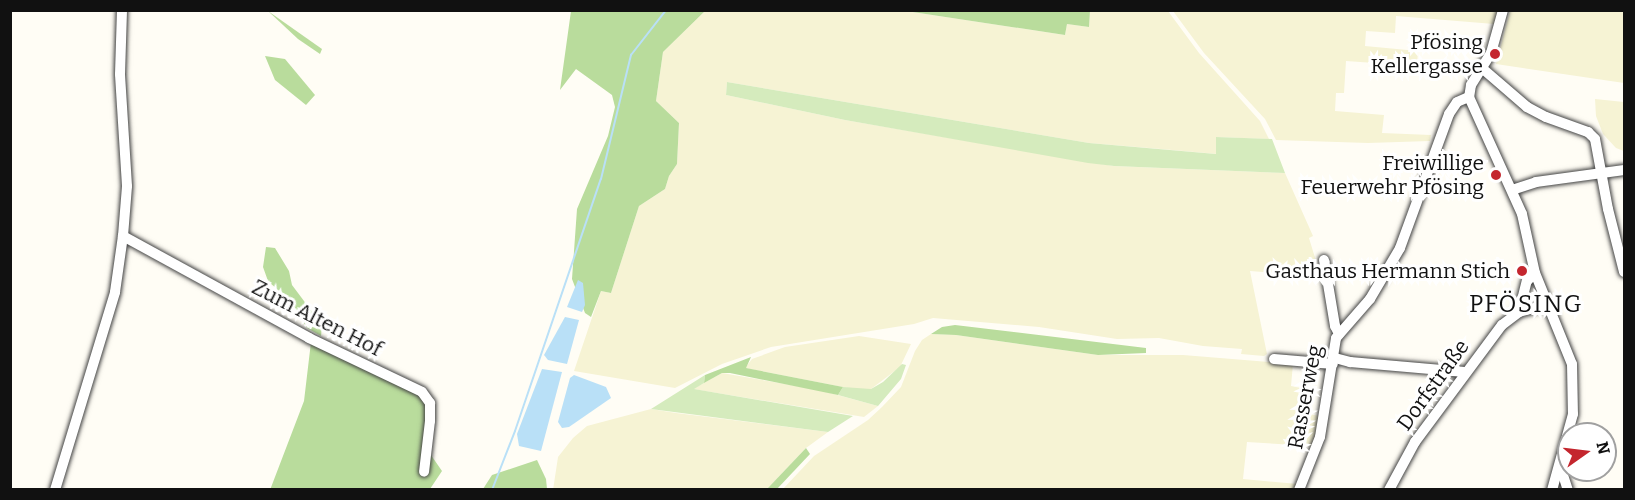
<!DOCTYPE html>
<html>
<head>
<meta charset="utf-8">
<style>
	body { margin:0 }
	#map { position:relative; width:1635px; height:500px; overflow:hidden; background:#fffdf5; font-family:Bitter,serif }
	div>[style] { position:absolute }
	.farmland>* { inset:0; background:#f6f3d4 }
	.green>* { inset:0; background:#d5ebbd }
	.forest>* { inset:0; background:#b9dc9c }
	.water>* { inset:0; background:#b9e0f7 }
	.stream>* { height:2px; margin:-1px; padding:0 1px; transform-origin:1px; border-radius:1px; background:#b9e0f7 }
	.roads { filter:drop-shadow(0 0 2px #444) drop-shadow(0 0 2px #444) }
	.minor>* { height:10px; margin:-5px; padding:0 5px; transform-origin:5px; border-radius:5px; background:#fff }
	.dots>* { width:16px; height:16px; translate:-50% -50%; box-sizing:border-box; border:3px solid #fff; border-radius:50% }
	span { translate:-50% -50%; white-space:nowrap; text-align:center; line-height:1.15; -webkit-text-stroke:6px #fff; paint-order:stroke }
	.poi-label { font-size:21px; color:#111 }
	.right { translate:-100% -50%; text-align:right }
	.street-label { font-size:21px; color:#111 }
	.quarter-label { font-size:24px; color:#111; letter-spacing:1.5px }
	.frame { position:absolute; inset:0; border:12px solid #111; pointer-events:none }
	.north { position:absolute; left:1557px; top:422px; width:60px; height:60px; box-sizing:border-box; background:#fff; border:2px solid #a0a0a0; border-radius:50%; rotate:76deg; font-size:16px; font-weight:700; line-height:24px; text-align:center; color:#111 }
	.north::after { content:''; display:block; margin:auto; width:21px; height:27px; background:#c4262e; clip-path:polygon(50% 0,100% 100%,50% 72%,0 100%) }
</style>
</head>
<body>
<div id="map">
	<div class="farmland">
		<div style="clip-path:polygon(705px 11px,906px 11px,1065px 35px,1067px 24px,1089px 27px,1090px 11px,1168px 11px,1199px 53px,1260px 121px,1269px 139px,1216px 137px,1217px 154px,1161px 149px,1089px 143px,727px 82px,726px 95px,845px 120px,1113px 166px,1285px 173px,1313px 236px,1309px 238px,1316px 261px,1300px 275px,1250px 271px,1267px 354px,1264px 356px,1241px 354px,1242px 349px,1203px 346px,1159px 338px,1117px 339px,1039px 327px,933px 318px,914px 324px,771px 347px,722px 364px,675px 388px,574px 371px,601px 291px,611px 293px,639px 206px,665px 189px,669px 176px,677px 164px,679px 123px,656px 101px,663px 52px)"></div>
		<div style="clip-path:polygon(1173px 11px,1498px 11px,1494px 24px,1396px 16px,1395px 33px,1366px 31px,1365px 46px,1418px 51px,1417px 66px,1346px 61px,1344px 93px,1336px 93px,1335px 111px,1384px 115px,1382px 133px,1431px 135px,1430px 141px,1368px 143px,1276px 140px,1265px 119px,1204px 53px)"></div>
		<div style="clip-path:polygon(1510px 11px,1624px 11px,1624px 83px,1496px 64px)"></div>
		<div style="clip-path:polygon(1595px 99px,1624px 102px,1624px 151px,1616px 148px,1603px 134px,1596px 116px)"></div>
		<div style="clip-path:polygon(931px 334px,956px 335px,1098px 355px,1183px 355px,1293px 364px,1291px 386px,1301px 388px,1299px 413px,1321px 416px,1313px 446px,1247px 442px,1243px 479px,1298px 484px,1296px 489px,782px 490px,814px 456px,868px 420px,882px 407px,901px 387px,915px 351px,922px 340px)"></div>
		<div style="clip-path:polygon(859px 336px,911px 344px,900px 367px,871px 389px,858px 390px,745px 368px,752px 359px,785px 347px)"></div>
		<div style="clip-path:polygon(722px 373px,819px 390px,878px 406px,864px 417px,693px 389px)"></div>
		<div style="clip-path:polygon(651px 409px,676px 413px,828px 432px,806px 448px,767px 489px,553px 490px,558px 457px,573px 438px,587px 426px)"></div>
	</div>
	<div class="green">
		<div style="clip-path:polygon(727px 82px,1089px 143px,1216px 154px,1216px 137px,1272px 139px,1285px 173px,1114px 166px,1088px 163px,845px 120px,726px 95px)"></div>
		<div style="clip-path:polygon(902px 364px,906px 365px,901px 379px,878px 406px,838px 395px,843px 387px,871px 389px,883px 382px)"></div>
		<div style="clip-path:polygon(705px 375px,704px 383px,694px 389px,853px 416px,828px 432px,651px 409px)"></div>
	</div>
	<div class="forest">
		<div style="clip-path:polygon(268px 11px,322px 49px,320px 54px,298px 39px)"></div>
		<div style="clip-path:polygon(571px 11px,705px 11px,663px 52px,656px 101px,679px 123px,677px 164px,669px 176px,665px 189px,639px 206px,611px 293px,601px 291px,591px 317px,585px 313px,572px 279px,577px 209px,608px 136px,615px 107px,612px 95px,576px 69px,560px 90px)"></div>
		<div style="clip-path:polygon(906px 11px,1090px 10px,1090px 11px,1089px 27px,1067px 24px,1065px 35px)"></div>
		<div style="clip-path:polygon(265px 56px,285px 59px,315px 95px,306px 105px,275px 80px)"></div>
		<div style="clip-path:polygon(266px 247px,275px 248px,289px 271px,292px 285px,322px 325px,321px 336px,307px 328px,292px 303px,268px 281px,263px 267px)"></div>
		<div style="clip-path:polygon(955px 325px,1146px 348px,1146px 353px,1098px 355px,956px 335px,931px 334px,942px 327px)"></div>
		<div style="clip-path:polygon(311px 342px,419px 395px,428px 406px,424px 445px,442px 471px,430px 489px,270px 490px,304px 401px)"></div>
		<div style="clip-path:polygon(751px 357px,746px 368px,843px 387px,838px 395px,730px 373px,722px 373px,704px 383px,705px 375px)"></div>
		<div style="clip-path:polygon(806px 448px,810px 454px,777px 489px,767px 489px)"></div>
		<div style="clip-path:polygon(537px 460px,546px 479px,547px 489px,483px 489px,492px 475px)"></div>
	</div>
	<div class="water">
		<div style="clip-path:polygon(578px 280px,583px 283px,585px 305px,582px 312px,567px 307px)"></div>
		<div style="clip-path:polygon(565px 317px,579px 320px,567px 364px,548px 360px,544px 355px)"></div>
		<div style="clip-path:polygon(542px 369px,562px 372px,541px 451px,519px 446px,517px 434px)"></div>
		<div style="clip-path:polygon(574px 375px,606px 387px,611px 398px,569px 427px,562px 428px,558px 422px,570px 378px)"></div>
	</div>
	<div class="stream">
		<div style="left:492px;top:490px;width:63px;rotate:-68.7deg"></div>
		<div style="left:515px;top:431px;width:266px;rotate:-71.2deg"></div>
		<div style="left:601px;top:179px;width:128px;rotate:-76.4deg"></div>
		<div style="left:631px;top:55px;width:57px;rotate:-52.1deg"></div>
	</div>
	<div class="roads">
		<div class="minor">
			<div style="left:1503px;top:10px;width:45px;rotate:105.6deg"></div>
			<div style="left:1491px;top:53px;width:38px;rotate:122deg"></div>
			<div style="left:1471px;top:85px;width:12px;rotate:99deg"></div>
			<div style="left:1469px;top:97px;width:128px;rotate:65.6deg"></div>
			<div style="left:1522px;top:214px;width:60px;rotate:77.6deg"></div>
			<div style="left:1535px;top:273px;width:98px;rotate:67.9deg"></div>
			<div style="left:1572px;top:364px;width:50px;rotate:88.9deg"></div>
			<div style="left:1573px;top:414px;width:79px;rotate:105.4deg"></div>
			<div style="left:1483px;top:69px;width:58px;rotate:40.8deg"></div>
			<div style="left:1527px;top:107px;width:21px;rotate:28deg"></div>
			<div style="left:1546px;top:117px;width:45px;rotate:19.7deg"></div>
			<div style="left:1588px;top:132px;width:10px;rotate:45deg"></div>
			<div style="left:1595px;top:139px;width:71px;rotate:79.5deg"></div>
			<div style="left:1608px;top:209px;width:65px;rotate:75.7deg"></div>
			<div style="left:1512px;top:190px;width:25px;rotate:-18deg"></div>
			<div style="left:1536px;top:182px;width:89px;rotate:-7.8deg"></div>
			<div style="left:123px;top:236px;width:212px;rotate:28.7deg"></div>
			<div style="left:309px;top:338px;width:125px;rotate:25.5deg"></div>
			<div style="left:422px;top:392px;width:14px;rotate:54deg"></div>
			<div style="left:430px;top:403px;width:18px;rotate:90deg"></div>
			<div style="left:430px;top:421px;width:51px;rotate:96.7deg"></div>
			<div style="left:1324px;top:260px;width:67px;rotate:80.5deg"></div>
			<div style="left:1335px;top:326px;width:9px;rotate:63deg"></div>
			<div style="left:1519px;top:312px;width:32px;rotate:-76deg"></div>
			<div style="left:1527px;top:281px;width:11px;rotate:-45deg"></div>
			<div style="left:1335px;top:358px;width:16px;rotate:15deg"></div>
			<div style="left:1350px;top:362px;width:115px;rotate:5deg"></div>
			<div style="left:1274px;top:359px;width:59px;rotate:4.8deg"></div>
			<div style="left:1558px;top:471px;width:6px;rotate:39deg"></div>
			<div style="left:1563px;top:475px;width:16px;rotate:72deg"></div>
			<div style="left:55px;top:490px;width:207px;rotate:-73.1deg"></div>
			<div style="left:115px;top:292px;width:57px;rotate:-81.9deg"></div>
			<div style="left:123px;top:236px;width:50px;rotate:-85.4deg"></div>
			<div style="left:127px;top:186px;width:112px;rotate:-93.6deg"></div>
			<div style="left:120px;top:74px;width:64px;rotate:-88.2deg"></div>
			<div style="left:1299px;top:490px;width:57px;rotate:-68.4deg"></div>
			<div style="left:1320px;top:437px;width:100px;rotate:-80.8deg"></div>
			<div style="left:1336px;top:338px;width:52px;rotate:-48.9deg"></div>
			<div style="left:1370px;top:299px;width:59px;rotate:-59.5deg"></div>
			<div style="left:1400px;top:248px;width:143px;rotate:-69.9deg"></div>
			<div style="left:1449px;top:114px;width:14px;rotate:-56deg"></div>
			<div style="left:1457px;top:102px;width:13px;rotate:-23deg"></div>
			<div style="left:1389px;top:490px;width:55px;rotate:-61.6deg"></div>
			<div style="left:1415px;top:442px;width:146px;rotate:-53.4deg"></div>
			<div style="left:1502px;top:325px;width:21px;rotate:-37deg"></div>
			<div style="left:1519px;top:312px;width:30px;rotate:-15deg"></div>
		</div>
	</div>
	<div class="dots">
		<div style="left:1495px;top:54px;background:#c4262e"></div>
		<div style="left:1496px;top:175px;background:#c4262e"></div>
		<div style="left:1522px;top:271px;background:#c4262e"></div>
	</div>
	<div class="poi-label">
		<span class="right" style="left:1483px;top:54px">Pfösing<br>Kellergasse</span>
		<span class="right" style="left:1484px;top:175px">Freiwillige<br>Feuerwehr Pfösing</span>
		<span class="right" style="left:1510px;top:271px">Gasthaus Hermann Stich</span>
	</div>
	<div class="street-label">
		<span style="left:317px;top:318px;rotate:27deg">Zum Alten Hof</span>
		<span style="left:1433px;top:385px;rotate:-54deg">Dorfstraße</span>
		<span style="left:1305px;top:397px;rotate:-79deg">Rasserweg</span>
	</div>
	<div class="quarter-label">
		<span style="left:1526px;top:305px">PFÖSING</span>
	</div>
	<div class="frame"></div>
	<div class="north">N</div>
</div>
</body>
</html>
